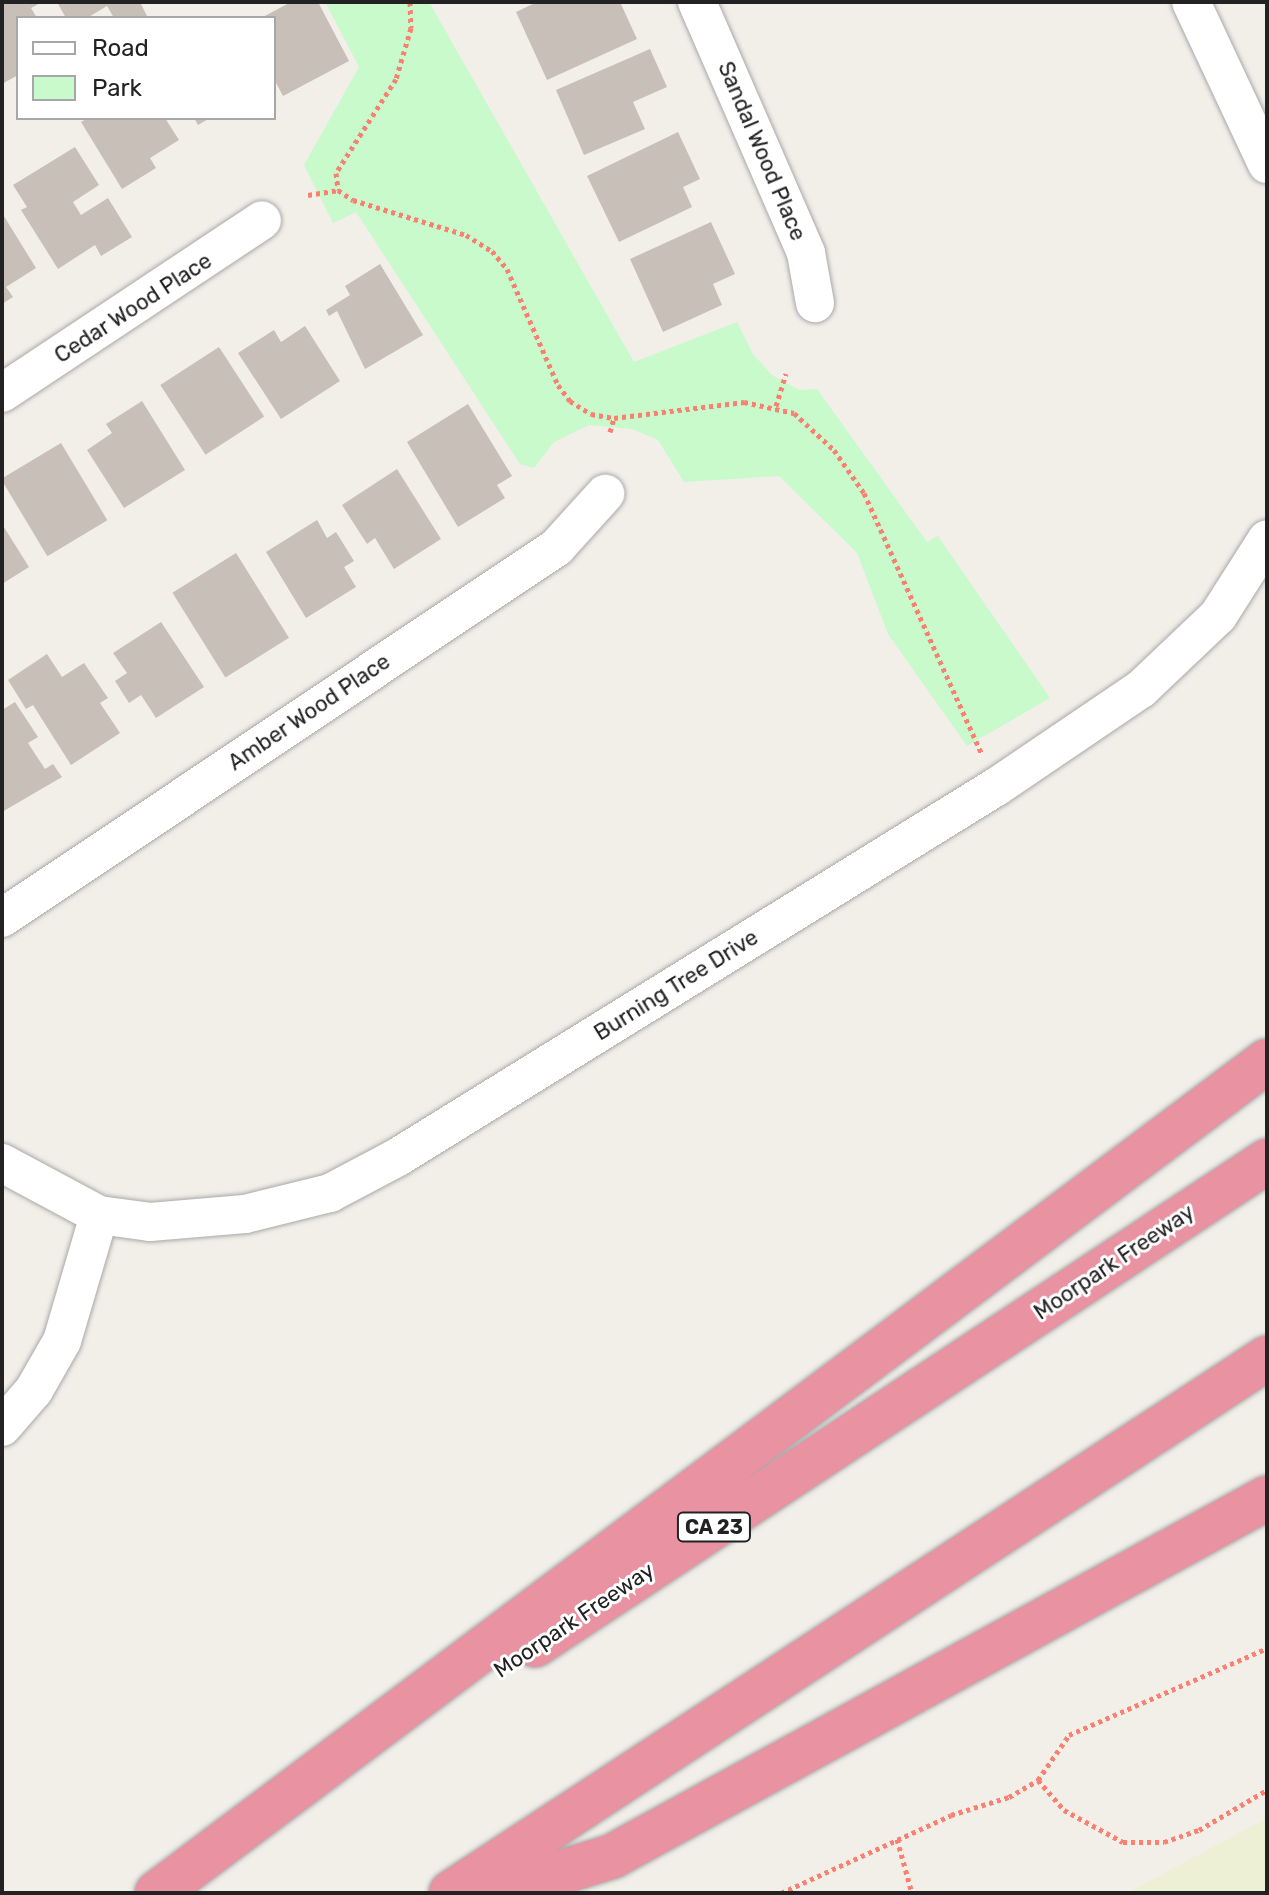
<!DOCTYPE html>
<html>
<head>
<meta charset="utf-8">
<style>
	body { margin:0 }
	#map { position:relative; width:1269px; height:1895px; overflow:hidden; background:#f2efe9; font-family:Rubik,sans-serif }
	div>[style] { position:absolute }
	.farmland>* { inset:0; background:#eef0d5 }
	.park>* { inset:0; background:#c8facc }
	.building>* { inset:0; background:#c7bfb8; transform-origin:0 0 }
	.path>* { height:5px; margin-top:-2.5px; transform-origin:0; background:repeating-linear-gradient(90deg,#fa8072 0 4px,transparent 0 8px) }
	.roads { filter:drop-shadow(0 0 2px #a9a9a9) drop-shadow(0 0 2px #a9a9a9) }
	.street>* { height:38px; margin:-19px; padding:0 19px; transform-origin:19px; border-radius:19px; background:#fff }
	.highway>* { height:44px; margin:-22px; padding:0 22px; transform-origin:22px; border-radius:22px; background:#e892a2 }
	span { translate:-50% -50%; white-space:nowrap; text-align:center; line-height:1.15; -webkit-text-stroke:6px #fff; paint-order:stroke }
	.shield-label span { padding:2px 6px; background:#fff; border:2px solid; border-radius:6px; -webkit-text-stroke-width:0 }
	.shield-label { font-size:20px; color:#222; font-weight:700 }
	.street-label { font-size:22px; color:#222 }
	.frame { position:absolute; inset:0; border:4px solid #222; pointer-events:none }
	.legend { position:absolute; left:16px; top:16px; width:260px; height:104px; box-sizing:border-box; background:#fff; border:2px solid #a7a7a7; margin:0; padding:10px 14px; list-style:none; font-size:24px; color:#222 }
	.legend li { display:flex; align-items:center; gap:16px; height:40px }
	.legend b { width:40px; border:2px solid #a7a7a7 }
</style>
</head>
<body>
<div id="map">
	<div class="farmland">
		<div style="clip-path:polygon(1267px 1818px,1267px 1893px,1127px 1893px)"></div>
	</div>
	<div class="park">
		<div style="clip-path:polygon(325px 2px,429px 2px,634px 362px,737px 322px,753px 354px,772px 375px,799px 390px,817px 389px,927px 542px,938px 536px,1050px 698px,967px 746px,888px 634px,857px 553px,779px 476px,684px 482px,658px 440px,632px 429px,589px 425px,554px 442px,534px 468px,520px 464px,356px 212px,333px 223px,304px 165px,359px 67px)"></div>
	</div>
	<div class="building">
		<div style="clip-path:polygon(2px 2px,42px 2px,31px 8px,37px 18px,18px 18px,18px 75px,2px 84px)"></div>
		<div style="clip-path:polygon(57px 2px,140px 2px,148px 18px,114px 18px,107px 6px,87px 18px,66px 18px)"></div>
		<div style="clip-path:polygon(291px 2px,318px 2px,349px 61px,283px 96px,274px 79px,274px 18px,261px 18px)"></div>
		<div style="clip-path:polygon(537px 2px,620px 2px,637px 39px,547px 80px,516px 12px)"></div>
		<div style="clip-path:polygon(650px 49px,667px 87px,633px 102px,645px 129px,584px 155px,556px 90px)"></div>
		<div style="clip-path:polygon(88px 118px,165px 118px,179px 140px,150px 158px,156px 168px,122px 189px,81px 122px)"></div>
		<div style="clip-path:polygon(194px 118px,210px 118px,198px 125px)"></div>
		<div style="clip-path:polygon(678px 132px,700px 179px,683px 187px,692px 207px,619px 242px,587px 176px)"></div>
		<div style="clip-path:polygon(75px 147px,99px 185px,73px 202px,81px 215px,108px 198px,132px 237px,101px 256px,95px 245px,58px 269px,21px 210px,27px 207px,13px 185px)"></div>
		<div style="clip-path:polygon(2px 213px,36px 268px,6px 287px,13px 297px,2px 304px)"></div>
		<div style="clip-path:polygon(711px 222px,735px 274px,713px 284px,722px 305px,663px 332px,630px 259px)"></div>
		<div style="clip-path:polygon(380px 264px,423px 335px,365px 369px,337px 311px,329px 316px,326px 310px,350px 295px,345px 286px)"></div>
		<div style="clip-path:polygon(305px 326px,340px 381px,281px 419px,238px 353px,274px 330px,281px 342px)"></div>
		<div style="left:219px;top:347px;width:83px;height:70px;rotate:57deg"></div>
		<div style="clip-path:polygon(142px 401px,185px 470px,124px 508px,87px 450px,112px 433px,106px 424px)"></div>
		<div style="clip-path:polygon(468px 404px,512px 476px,497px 485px,505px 498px,458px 527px,407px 442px)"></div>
		<div style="left:61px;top:443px;width:90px;height:70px;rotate:59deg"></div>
		<div style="clip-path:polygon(397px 469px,441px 539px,394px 569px,375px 538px,367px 544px,342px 505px)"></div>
		<div style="clip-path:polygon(317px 520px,327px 538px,336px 532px,354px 561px,344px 567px,356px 587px,306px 618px,266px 552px)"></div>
		<div style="clip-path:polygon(2px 524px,29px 567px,2px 584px)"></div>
		<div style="left:236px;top:553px;width:100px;height:75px;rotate:58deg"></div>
		<div style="clip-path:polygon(161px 622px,204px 687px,156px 718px,141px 695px,129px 703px,115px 681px,127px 673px,113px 653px)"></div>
		<div style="clip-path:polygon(47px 654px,62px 677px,84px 663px,108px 698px,100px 703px,120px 733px,71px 765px,33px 705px,26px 709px,8px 680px)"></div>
		<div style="clip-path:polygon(15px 702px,38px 737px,28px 743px,45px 769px,53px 764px,62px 777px,2px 812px,2px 710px)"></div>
	</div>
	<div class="path">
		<div style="left:410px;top:2px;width:26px;rotate:88deg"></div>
		<div style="left:411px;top:28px;width:53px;rotate:106.4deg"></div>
		<div style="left:396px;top:79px;width:112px;rotate:122.6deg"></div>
		<div style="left:336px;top:173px;width:17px;rotate:83deg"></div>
		<div style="left:338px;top:190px;width:18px;rotate:34deg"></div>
		<div style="left:353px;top:200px;width:118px;rotate:17.2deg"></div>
		<div style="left:466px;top:235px;width:31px;rotate:32deg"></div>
		<div style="left:492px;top:251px;width:23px;rotate:50deg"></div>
		<div style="left:507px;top:269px;width:127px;rotate:66.3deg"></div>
		<div style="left:558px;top:385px;width:20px;rotate:53deg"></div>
		<div style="left:570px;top:401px;width:25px;rotate:32deg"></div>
		<div style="left:591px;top:414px;width:23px;rotate:10deg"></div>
		<div style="left:614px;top:418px;width:131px;rotate:-7deg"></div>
		<div style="left:744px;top:402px;width:51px;rotate:12.4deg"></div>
		<div style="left:794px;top:413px;width:54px;rotate:42.8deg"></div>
		<div style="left:834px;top:450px;width:52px;rotate:55.1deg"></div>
		<div style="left:864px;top:493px;width:286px;rotate:65.7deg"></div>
		<div style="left:308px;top:195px;width:30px;rotate:-9deg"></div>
		<div style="left:776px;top:406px;width:34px;rotate:-73deg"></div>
		<div style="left:610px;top:432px;width:15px;rotate:-74deg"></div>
		<div style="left:1038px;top:1780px;width:40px;rotate:49deg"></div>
		<div style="left:1064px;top:1810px;width:67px;rotate:28.5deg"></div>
		<div style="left:1123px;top:1842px;width:41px"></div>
		<div style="left:1164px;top:1842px;width:37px;rotate:-19deg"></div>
		<div style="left:1199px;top:1830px;width:79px;rotate:-30.5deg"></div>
		<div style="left:897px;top:1839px;width:56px;rotate:74.5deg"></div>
		<div style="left:781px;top:1893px;width:187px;rotate:-24.6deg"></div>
		<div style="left:951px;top:1815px;width:61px;rotate:-17.2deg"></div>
		<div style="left:1009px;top:1797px;width:34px;rotate:-30deg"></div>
		<div style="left:1038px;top:1780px;width:55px;rotate:-55.4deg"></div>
		<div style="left:1069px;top:1735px;width:216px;rotate:-23.7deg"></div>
	</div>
	<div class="roads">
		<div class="street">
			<div style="left:697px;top:2px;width:274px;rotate:66.5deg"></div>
			<div style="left:806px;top:253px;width:51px;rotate:79.8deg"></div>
			<div style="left:1191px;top:2px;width:179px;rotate:64.9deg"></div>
			<div style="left:2px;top:393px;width:312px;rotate:-33.6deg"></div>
			<div style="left:2px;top:918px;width:668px;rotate:-33.76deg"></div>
			<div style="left:557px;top:547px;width:72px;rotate:-47.8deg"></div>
			<div style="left:2px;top:1163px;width:110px;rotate:28.2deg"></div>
			<div style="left:99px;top:1215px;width:51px;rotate:7.8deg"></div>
			<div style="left:150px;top:1222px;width:95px;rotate:-4.8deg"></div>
			<div style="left:245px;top:1214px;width:88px;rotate:-13.9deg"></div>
			<div style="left:330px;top:1193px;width:77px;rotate:-27.9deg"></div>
			<div style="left:398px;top:1157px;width:703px;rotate:-31.75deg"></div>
			<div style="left:996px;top:787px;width:175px;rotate:-34.1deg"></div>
			<div style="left:1141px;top:689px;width:106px;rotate:-43.5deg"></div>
			<div style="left:1218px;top:616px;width:91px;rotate:-57.5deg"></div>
			<div style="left:2px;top:1427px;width:49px;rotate:-49.1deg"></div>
			<div style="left:34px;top:1390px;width:56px;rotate:-60.3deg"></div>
			<div style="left:62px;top:1341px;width:131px;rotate:-73.6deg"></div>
		</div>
		<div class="highway">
			<div style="left:535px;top:1645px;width:878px;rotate:-33.47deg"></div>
			<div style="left:157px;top:1893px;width:1387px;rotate:-36.85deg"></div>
			<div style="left:451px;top:1893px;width:976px;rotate:-33.25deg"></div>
			<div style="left:495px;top:1893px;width:124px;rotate:-17.4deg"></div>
			<div style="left:613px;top:1856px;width:746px;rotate:-28.7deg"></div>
		</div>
	</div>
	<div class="shield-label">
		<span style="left:714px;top:1527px">CA 23</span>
	</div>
	<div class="street-label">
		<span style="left:762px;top:151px;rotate:67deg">Sandal Wood Place</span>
		<span style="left:133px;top:308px;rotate:-33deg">Cedar Wood Place</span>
		<span style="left:309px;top:712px;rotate:-34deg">Amber Wood Place</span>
		<span style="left:676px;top:985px;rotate:-32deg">Burning Tree Drive</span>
		<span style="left:1114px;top:1262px;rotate:-34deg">Moorpark Freeway</span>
		<span style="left:574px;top:1620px;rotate:-34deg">Moorpark Freeway</span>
	</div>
	<div class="frame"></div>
	<ul class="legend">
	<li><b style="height:10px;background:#fff"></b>Road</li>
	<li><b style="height:22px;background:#c8facc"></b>Park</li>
	</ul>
</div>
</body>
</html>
